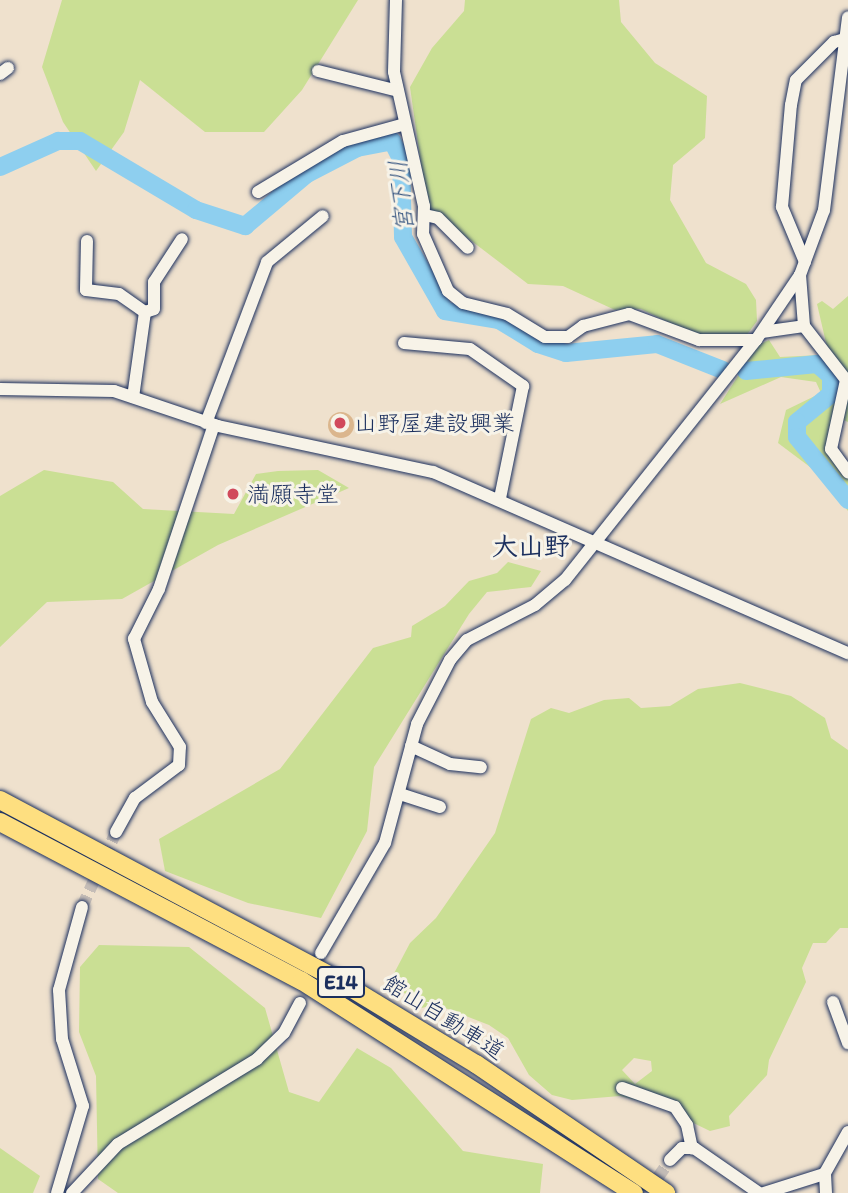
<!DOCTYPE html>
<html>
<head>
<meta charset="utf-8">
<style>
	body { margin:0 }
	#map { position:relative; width:848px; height:1193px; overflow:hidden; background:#efe1cd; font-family:Itim,"Klee One",sans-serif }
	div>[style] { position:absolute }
	.green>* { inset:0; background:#cadf94 }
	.river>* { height:18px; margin:-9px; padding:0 9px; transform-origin:9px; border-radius:9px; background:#8ecfef }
	.building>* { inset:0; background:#dbb68d }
	.round { border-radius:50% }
	.minor-tunnel>* { height:12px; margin-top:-6px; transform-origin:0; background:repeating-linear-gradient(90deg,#c5bdb7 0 12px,transparent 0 18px) }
	.roads { filter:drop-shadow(0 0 2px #1b2f5e) drop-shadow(0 0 2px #1b2f5e) }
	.minor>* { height:12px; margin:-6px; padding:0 6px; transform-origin:6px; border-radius:6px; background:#f7f3e8 }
	.highway>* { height:18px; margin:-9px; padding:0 9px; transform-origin:9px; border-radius:9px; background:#fedf80 }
	.dots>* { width:19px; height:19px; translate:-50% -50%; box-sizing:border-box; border:4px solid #f7f3e8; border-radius:50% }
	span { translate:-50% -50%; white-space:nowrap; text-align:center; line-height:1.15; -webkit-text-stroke:6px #f7f3e8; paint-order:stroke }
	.shield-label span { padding:2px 5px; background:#f7f3e8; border:2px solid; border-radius:5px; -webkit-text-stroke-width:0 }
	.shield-label { font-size:21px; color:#1b2f5e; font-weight:700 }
	.poi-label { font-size:23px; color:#1b2f5e }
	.left { translate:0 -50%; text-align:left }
	.street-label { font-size:23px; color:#1b2f5e }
	.water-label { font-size:24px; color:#385782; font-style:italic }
	.quarter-label { font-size:26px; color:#1b2f5e; font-weight:700 }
</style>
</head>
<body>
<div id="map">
	<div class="green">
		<div style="clip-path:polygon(62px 0,358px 0,302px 90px,264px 132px,205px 132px,140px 80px,124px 132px,96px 171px,63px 122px,42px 67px)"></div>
		<div style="clip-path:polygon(465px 0,619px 0,621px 22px,655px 63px,707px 96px,705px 138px,673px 165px,670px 200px,706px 263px,746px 284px,756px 300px,757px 321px,746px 336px,695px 335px,641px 309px,615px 310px,563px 286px,528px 284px,427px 207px,410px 87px,432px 48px,464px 11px)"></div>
		<div style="clip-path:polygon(848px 296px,848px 422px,836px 417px,830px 432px,848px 473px,848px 511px,818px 473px,778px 443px,786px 410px,821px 393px,816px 382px,781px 377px,720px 404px,758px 345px,769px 340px,780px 357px,821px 355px,827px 347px,817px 304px,822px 301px,833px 309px)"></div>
		<div style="clip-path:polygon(44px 470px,113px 482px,143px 509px,234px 514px,256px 474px,278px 471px,318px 470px,349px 488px,218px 545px,122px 599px,47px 602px,0 647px,0 496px)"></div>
		<div style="clip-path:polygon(508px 562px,541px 571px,531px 587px,487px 592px,469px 614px,374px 767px,367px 831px,321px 918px,248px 903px,165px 871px,159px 839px,280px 769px,373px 648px,411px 637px,412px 626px,445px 606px,469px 581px,497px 573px)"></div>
		<div style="clip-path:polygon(evenodd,740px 683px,791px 696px,825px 718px,831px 738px,848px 750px,848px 928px,840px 928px,826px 943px,813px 943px,802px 968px,806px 982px,769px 1060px,767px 1075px,729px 1116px,730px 1126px,710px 1131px,658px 1106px,620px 1096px,572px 1100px,552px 1095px,529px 1075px,508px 1038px,489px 1025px,435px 1004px,422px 1008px,390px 981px,410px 943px,436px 918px,495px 833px,531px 719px,551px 708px,569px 713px,604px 700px,629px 698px,641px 708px,670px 706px,698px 689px,740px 683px,634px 1058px,651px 1061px,652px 1071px,635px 1084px,622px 1070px,634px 1058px)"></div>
		<div style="clip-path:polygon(99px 945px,189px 947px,265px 1008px,289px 1092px,319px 1102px,357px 1048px,391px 1068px,463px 1151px,543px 1164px,540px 1193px,118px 1193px,98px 1179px,96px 1076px,79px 1032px,80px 967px)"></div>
		<div style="clip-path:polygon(0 1148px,40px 1176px,33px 1193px,0 1193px)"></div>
	</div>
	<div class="river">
		<div style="left:0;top:167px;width:64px;rotate:-24.1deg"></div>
		<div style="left:58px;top:141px;width:22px"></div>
		<div style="left:80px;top:141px;width:135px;rotate:30.7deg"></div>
		<div style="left:196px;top:210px;width:52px;rotate:18.1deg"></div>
		<div style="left:245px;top:226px;width:81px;rotate:-40deg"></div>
		<div style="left:307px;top:174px;width:56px;rotate:-27.5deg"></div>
		<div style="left:357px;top:148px;width:36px;rotate:-11deg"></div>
		<div style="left:392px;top:141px;width:20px;rotate:63deg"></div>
		<div style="left:401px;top:159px;width:78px;rotate:88.5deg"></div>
		<div style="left:403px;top:237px;width:85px;rotate:60.4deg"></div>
		<div style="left:445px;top:311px;width:55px;rotate:9.5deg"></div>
		<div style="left:499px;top:320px;width:46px;rotate:31.6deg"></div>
		<div style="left:538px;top:344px;width:29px;rotate:18deg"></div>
		<div style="left:566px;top:353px;width:91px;rotate:-5.6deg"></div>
		<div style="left:657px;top:344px;width:71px;rotate:21.5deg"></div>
		<div style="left:746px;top:371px;width:71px;rotate:-5.6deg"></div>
		<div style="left:817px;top:364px;width:18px;rotate:41deg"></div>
		<div style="left:831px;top:376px;width:18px;rotate:90deg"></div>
		<div style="left:831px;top:394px;width:44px;rotate:140.5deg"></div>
		<div style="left:797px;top:422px;width:15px;rotate:90deg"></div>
		<div style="left:797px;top:437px;width:81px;rotate:51deg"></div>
	</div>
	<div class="building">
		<div class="round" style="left:328px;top:412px;width:26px;height:26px"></div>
	</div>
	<div class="minor-tunnel">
		<div style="left:82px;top:907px;width:82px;rotate:-65.6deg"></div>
		<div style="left:647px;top:1193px;width:40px;rotate:-55.1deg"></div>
	</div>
	<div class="roads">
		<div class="minor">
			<div style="left:396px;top:0;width:72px;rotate:91.6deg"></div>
			<div style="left:394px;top:72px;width:137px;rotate:77.4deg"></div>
			<div style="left:424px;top:206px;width:28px;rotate:92deg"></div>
			<div style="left:423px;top:234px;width:62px;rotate:66.3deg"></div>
			<div style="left:448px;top:291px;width:19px;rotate:39deg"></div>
			<div style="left:463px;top:303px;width:45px;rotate:14deg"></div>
			<div style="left:507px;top:314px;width:44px;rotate:31.2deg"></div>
			<div style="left:545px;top:337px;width:23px"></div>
			<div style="left:568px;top:337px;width:19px;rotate:-36deg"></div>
			<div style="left:583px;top:326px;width:48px;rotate:-14.6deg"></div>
			<div style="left:629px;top:314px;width:75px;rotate:20.4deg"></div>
			<div style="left:699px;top:340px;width:57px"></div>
			<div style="left:318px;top:71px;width:82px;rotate:14deg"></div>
			<div style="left:0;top:74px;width:10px;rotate:-37deg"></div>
			<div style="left:258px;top:192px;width:99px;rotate:-31deg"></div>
			<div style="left:343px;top:141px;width:64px;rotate:-15.3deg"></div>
			<div style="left:425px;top:215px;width:13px;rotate:13deg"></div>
			<div style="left:438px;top:218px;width:42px;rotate:45deg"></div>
			<div style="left:87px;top:241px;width:49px;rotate:91.2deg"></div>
			<div style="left:86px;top:290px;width:33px;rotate:7deg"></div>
			<div style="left:119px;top:294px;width:32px;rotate:35deg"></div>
			<div style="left:145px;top:312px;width:86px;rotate:98deg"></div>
			<div style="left:805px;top:262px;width:60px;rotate:-112.7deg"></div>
			<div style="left:782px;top:207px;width:102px;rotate:-85deg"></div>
			<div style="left:791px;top:105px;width:25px;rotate:-79deg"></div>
			<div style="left:796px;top:80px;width:54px;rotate:-45deg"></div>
			<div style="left:834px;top:42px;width:11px;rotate:-15deg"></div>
			<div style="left:800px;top:275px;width:51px;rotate:85.5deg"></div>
			<div style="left:804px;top:326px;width:68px;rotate:52.1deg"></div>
			<div style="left:846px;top:380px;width:71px;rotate:102.3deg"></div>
			<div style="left:831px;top:449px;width:29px;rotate:54deg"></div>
			<div style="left:145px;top:312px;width:9px;rotate:-18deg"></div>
			<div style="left:154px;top:309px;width:27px;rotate:-90deg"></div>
			<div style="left:154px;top:282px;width:51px;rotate:-56.9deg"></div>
			<div style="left:762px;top:332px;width:42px;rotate:-8.1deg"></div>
			<div style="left:404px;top:343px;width:66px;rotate:5.2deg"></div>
			<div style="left:470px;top:349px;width:65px;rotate:34.9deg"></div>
			<div style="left:523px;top:386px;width:114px;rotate:101.6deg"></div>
			<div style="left:0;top:389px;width:114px;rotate:1deg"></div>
			<div style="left:114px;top:391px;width:110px;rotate:18.6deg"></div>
			<div style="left:218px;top:426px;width:220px;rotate:12.1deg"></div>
			<div style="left:433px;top:472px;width:453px;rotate:23.6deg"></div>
			<div style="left:206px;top:423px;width:172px;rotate:-69.2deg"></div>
			<div style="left:267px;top:262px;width:72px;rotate:-39.4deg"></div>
			<div style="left:411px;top:746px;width:43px;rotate:24.8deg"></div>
			<div style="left:450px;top:764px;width:31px;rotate:6deg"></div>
			<div style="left:400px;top:794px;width:42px;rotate:18deg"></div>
			<div style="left:116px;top:832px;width:39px;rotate:-61deg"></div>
			<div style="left:135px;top:798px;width:55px;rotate:-36.9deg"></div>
			<div style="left:179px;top:765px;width:18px;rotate:-87deg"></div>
			<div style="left:180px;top:747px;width:53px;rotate:-121.9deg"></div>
			<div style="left:152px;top:702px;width:66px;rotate:-105.9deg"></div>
			<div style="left:134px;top:639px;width:56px;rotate:-63.4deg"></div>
			<div style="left:159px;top:589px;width:173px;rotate:-71.5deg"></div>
			<div style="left:321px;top:953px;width:127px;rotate:-59.8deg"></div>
			<div style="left:385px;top:843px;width:123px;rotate:-74.9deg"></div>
			<div style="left:417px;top:724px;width:72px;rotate:-62.7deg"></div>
			<div style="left:450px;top:660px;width:26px;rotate:-50deg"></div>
			<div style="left:467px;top:640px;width:76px;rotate:-27.2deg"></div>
			<div style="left:535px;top:605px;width:39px;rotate:-40deg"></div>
			<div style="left:565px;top:580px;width:307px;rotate:-51.5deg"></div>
			<div style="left:756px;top:340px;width:78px;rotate:-55.9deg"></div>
			<div style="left:800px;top:275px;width:69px;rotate:-69.7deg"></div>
			<div style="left:824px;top:210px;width:194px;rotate:-82.9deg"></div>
			<div style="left:833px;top:1002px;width:44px;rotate:69.9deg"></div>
			<div style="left:622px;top:1088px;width:56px;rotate:19.7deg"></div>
			<div style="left:675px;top:1107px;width:22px;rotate:56deg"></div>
			<div style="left:687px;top:1125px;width:24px;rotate:78deg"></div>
			<div style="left:670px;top:1160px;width:17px;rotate:-45deg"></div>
			<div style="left:682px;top:1148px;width:12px"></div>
			<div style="left:694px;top:1148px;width:79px;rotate:34.7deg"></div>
			<div style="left:57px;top:1193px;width:91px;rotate:-73.4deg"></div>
			<div style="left:83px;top:1106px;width:70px;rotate:-107.4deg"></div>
			<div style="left:62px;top:1039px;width:49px;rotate:-93.5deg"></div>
			<div style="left:59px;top:990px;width:86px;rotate:-74.5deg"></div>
			<div style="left:72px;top:1193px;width:67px;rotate:-46.8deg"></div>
			<div style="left:118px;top:1144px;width:163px;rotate:-31.4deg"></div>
			<div style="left:257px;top:1059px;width:37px;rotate:-44deg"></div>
			<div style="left:284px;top:1033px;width:34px;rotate:-62deg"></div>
			<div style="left:764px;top:1193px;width:63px;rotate:-17.6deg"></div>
			<div style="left:826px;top:1193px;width:20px;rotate:-93deg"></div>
			<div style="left:825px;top:1173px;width:47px;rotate:-60.7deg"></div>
		</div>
		<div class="highway">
			<div style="left:0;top:800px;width:381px;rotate:28deg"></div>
			<div style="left:336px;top:979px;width:164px;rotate:31.3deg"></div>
			<div style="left:476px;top:1064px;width:230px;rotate:34.2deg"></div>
			<div style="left:0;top:822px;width:341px;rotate:27.8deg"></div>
			<div style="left:302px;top:981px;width:394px;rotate:32.6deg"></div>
		</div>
	</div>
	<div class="dots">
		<div style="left:340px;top:423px;background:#d1495b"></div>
		<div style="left:233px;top:494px;background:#d1495b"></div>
	</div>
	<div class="shield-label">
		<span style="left:341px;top:982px">E14</span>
	</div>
	<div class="poi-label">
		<span class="left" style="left:354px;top:423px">山野屋建設興業</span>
		<span class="left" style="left:247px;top:494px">満願寺堂</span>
	</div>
	<div class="street-label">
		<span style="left:444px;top:1017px;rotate:32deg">館山自動車道</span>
	</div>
	<div class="water-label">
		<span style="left:401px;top:196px;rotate:-96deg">宮下川</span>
	</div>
	<div class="quarter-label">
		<span style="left:531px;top:547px">大山野</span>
	</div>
</div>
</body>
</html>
